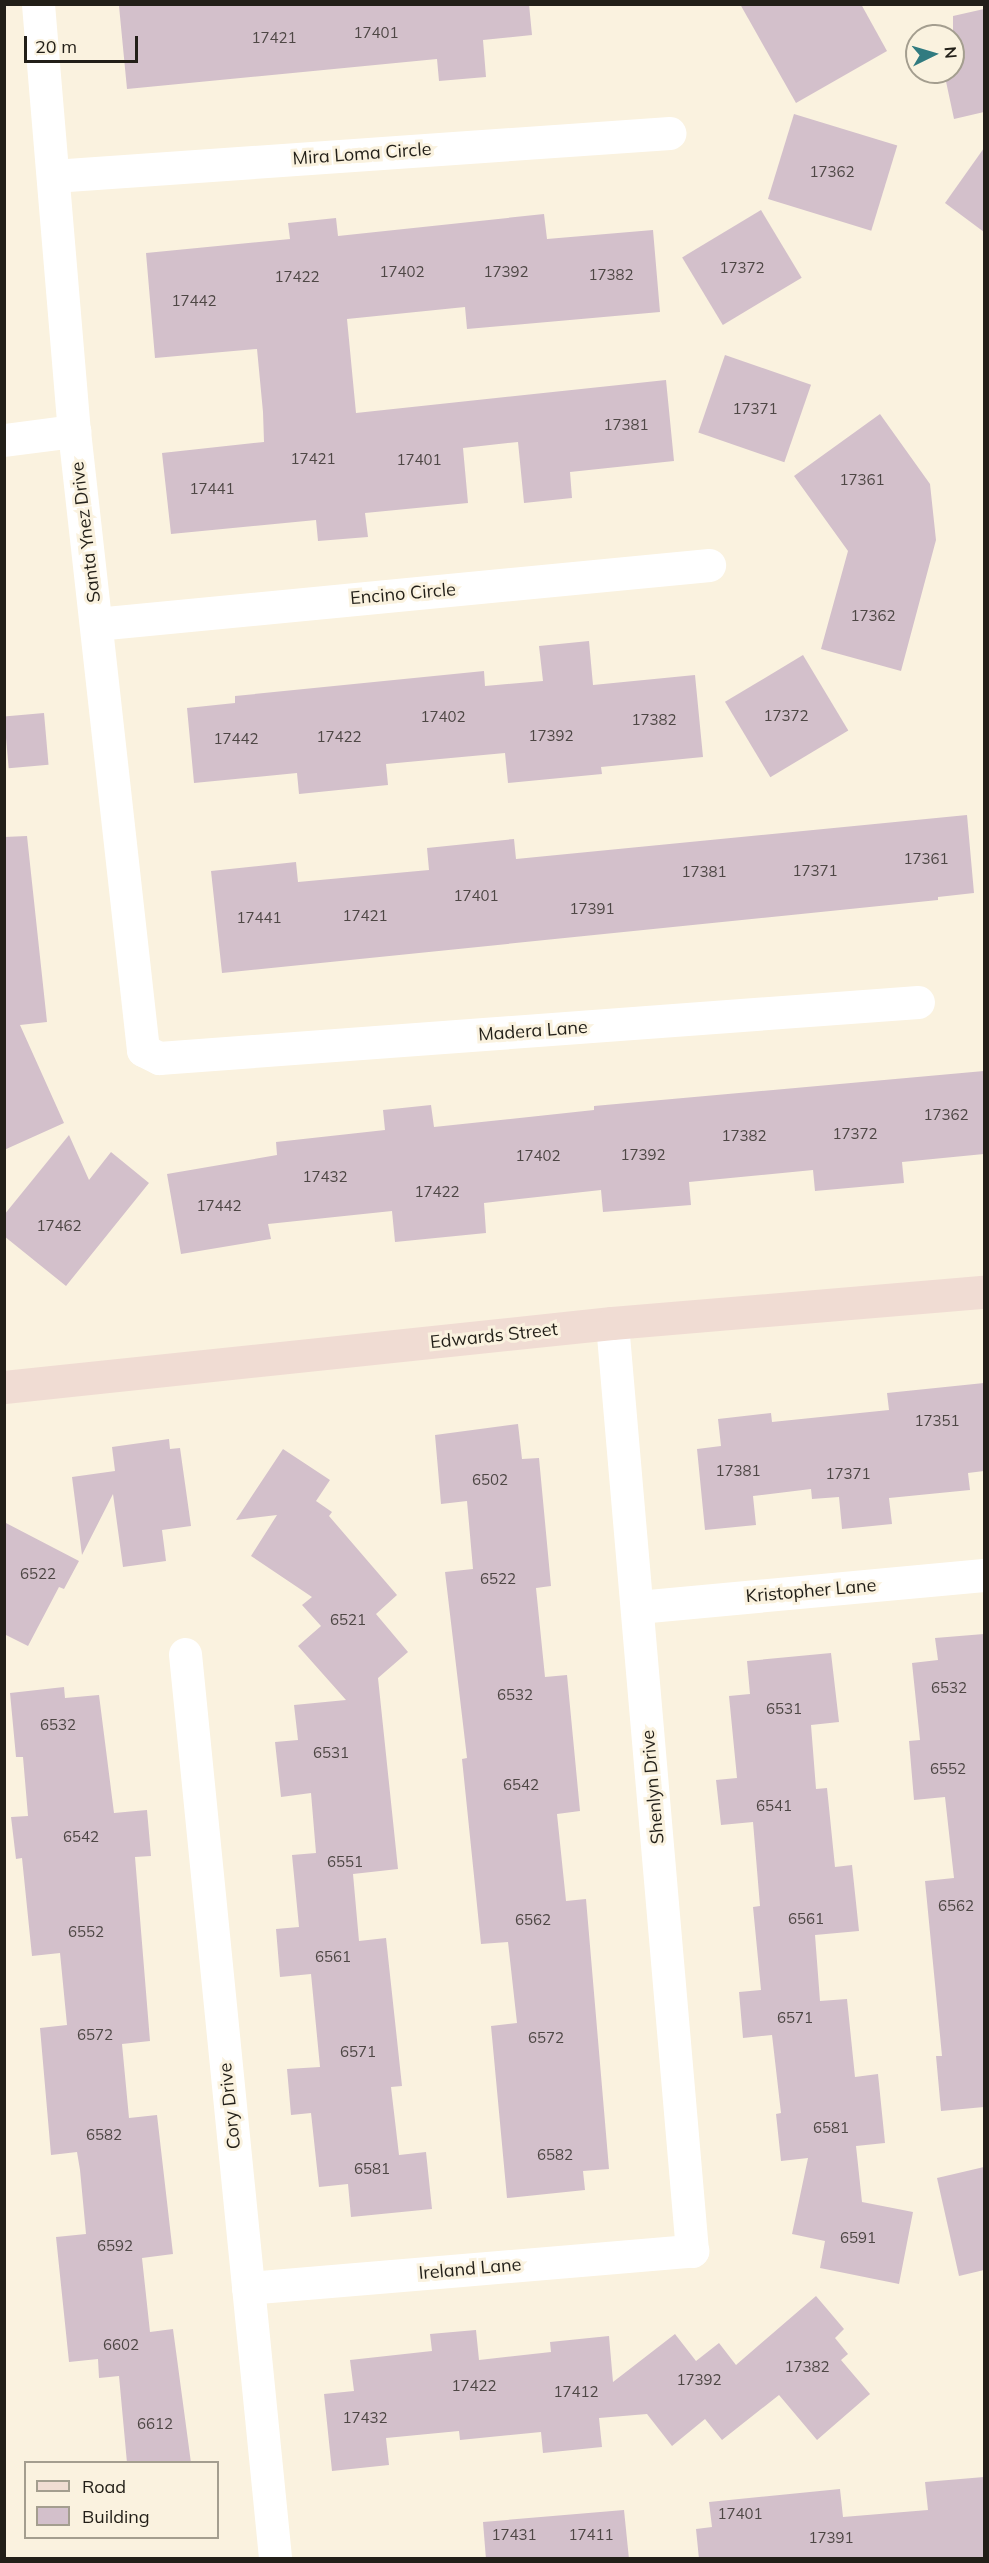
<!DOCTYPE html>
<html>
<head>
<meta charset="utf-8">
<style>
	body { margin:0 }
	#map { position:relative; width:989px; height:2563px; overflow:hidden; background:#faf2df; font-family:Mulish,sans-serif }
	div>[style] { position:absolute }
	.building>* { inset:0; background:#d3c0cb; transform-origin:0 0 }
	.minor>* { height:33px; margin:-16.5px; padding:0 16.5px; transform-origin:16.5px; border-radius:16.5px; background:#fff }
	.secondary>* { height:33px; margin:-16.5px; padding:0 16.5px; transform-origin:16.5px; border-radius:16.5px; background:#f0dcd3 }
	span { translate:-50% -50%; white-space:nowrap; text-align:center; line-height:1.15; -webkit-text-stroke:6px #faf2df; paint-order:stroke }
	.number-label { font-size:15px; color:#4e4745 }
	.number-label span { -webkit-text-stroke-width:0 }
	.street-label { font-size:18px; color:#221f18 }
	.frame { position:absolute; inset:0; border:6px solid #221f18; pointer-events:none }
	.legend { position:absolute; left:24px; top:2461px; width:195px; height:78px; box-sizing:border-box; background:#faf2df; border:2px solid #a49e8f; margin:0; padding:8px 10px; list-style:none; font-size:18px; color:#221f18 }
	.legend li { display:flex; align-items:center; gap:12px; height:30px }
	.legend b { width:30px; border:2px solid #a49e8f }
	.north { position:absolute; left:905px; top:24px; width:60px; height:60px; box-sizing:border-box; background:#faf2df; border:2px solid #a49e8f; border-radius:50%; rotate:85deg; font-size:16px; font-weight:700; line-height:24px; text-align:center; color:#221f18 }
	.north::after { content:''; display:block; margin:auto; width:21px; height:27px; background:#317b80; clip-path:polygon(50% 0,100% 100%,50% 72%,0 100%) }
	.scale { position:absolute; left:24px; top:36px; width:114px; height:27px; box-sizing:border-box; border:3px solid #221f18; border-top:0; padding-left:8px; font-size:18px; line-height:21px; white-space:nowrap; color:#221f18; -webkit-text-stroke:4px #faf2df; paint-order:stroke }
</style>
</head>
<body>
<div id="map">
	<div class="building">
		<div style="clip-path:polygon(138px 4px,529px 4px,532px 35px,483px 40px,486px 77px,439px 81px,437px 59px,127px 89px,119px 6px)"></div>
		<div style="clip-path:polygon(740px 4px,861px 4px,887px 51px,796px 103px)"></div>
		<div style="clip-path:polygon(984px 9px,984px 112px,954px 119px,944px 72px,953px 72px,953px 16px)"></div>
		<div style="left:794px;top:114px;width:108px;height:89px;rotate:17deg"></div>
		<div style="clip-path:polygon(984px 148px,984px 232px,945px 203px)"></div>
		<div style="left:761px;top:210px;width:79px;height:92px;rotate:59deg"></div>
		<div style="clip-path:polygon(544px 214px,547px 239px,653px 230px,660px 312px,467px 329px,465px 307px,347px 319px,356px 413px,666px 380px,674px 461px,570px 472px,572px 498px,524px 503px,518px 442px,463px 448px,468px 503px,365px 513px,368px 537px,318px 541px,316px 520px,171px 534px,162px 453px,264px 442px,263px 412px,257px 349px,155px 358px,146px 253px,290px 239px,288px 223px,336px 218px,338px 236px)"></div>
		<div style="left:725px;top:355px;width:91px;height:82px;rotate:19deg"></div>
		<div style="clip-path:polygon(880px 414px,930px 484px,936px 540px,901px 671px,821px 649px,848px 551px,794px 476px)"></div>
		<div style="clip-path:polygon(589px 641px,593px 685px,695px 675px,703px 757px,601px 767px,602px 774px,508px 783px,505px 753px,386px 764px,388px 785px,299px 794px,297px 773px,194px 783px,187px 708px,235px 703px,235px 696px,484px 671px,485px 686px,543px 681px,539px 646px)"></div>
		<div style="left:803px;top:655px;width:88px;height:91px;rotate:59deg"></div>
		<div style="left:44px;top:713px;width:52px;height:40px;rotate:85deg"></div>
		<div style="clip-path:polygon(967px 815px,974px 893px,938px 897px,938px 900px,222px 973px,211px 871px,296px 862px,298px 882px,429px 870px,427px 848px,514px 839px,516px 859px)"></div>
		<div style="clip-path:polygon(27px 836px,47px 1022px,20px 1025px,64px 1123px,4px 1150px,4px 837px)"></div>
		<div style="clip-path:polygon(984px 1071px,984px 1154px,902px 1162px,904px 1183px,815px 1191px,813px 1170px,689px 1182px,691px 1205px,603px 1212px,601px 1190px,484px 1203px,486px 1233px,395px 1242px,392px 1211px,268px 1224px,271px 1239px,181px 1254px,167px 1174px,277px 1155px,276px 1142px,385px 1130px,383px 1110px,431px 1105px,434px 1127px,594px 1110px,594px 1106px)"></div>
		<div style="clip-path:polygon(69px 1135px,89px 1180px,111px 1152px,149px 1183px,66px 1286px,4px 1236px,4px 1215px)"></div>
		<div style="clip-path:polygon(984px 1383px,984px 1471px,968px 1473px,970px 1490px,889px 1498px,892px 1524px,842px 1529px,839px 1497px,812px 1499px,811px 1489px,753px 1496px,756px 1525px,705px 1530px,697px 1449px,721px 1446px,718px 1419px,771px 1413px,772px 1422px,889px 1410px,887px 1393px)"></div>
		<div style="clip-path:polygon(518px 1424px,522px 1459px,539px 1458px,551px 1586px,536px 1588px,545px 1677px,567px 1675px,580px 1811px,557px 1814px,566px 1901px,586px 1899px,609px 2169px,583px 2171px,585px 2190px,507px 2198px,491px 2026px,517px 2023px,508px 1942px,481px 1944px,462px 1759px,467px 1758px,445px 1572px,473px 1569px,467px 1501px,441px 1504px,435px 1435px)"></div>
		<div style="clip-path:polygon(169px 1439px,170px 1449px,180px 1448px,191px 1526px,162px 1530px,166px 1561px,123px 1567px,113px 1494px,82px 1555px,72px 1477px,115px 1471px,112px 1447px)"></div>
		<div style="clip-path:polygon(283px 1449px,330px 1480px,316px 1501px,332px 1512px,329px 1516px,397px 1595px,376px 1614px,408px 1652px,378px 1678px,398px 1869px,353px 1874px,359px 1941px,386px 1938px,402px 2086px,391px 2087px,399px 2155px,426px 2152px,432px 2209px,351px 2217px,348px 2184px,319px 2187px,311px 2113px,291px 2115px,287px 2069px,320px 2067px,311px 1974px,280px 1977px,276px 1929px,299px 1927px,292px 1855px,316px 1853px,311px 1793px,281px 1797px,275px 1742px,298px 1740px,294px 1705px,346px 1700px,298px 1646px,321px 1626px,302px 1605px,312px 1597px,251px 1556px,277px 1515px,236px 1520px)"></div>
		<div style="clip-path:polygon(4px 1522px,79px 1561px,64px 1589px,59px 1587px,28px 1646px,4px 1634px)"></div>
		<div style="clip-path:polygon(984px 1634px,984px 2107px,941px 2111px,936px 2056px,942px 2056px,925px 1881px,954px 1878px,945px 1797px,914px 1800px,909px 1741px,920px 1740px,912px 1663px,938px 1660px,935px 1638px)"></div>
		<div style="clip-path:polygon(831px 1653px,839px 1722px,811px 1725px,816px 1789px,827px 1788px,835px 1867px,852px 1865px,859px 1931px,815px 1935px,820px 2001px,847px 1999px,855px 2077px,878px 2074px,885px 2143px,856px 2146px,862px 2202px,913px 2212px,899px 2284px,820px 2268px,825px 2241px,792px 2234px,808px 2158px,781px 2161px,776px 2114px,781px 2113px,772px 2035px,743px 2038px,739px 1992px,761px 1990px,753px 1907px,760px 1906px,753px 1822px,721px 1825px,716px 1780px,737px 1778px,729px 1696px,750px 1694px,747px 1661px)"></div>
		<div style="clip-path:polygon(64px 1687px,65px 1698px,99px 1695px,114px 1813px,147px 1810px,151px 1856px,135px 1857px,150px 2041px,122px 2044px,129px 2118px,157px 2115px,173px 2254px,142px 2258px,150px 2332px,173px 2329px,191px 2463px,127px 2463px,119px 2376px,99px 2378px,98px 2359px,69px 2362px,56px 2237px,86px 2234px,80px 2170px,77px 2152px,51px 2155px,40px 2028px,67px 2025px,60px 1953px,32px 1956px,22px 1858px,16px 1859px,11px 1817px,28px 1816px,23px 1757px,16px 1757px,10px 1693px)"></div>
		<div style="clip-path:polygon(984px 2167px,984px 2270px,959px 2276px,937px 2178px)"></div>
		<div style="clip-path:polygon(816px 2296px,844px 2329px,835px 2338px,848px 2354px,841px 2360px,870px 2394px,817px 2440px,779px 2395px,722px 2440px,705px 2419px,672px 2446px,647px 2414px,599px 2418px,602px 2447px,543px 2453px,541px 2432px,460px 2440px,459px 2431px,386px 2438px,389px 2465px,332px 2471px,324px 2394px,354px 2391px,350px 2360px,432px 2351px,430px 2334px,476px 2330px,479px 2360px,551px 2352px,550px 2342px,609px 2336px,613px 2382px,675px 2334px,696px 2361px,719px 2343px,736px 2365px)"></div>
		<div style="clip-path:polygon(984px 2477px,984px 2559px,699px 2559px,696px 2529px,712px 2527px,709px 2502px,840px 2489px,843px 2517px,928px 2510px,925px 2482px)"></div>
		<div style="clip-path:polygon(624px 2510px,629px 2559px,486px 2559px,483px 2522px)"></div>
	</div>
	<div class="minor">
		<div style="left:38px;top:4px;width:429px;rotate:85.2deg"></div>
		<div style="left:74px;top:431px;width:623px;rotate:83.64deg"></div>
		<div style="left:143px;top:1050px;width:18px;rotate:27deg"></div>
		<div style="left:159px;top:1058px;width:761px;rotate:-4.22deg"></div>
		<div style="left:53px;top:176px;width:618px;rotate:-3.99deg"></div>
		<div style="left:4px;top:440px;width:71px;rotate:-7.3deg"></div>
		<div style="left:96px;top:624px;width:616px;rotate:-5.5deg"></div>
		<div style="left:638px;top:1607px;width:347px;rotate:-5.3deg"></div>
		<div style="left:185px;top:1654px;width:908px;rotate:84.31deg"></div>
		<div style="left:248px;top:2288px;width:446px;rotate:-4.8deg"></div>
		<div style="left:692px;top:2251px;width:931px;rotate:-94.93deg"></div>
	</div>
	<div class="secondary">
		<div style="left:4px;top:1387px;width:611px;rotate:-6.01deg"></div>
		<div style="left:612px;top:1323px;width:373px;rotate:-4.8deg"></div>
	</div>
	<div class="number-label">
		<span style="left:376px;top:33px">17401</span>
		<span style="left:274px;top:38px">17421</span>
		<span style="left:832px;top:172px">17362</span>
		<span style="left:742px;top:268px">17372</span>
		<span style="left:402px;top:272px">17402</span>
		<span style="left:506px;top:272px">17392</span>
		<span style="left:611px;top:275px">17382</span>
		<span style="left:297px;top:277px">17422</span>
		<span style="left:194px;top:301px">17442</span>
		<span style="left:755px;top:409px">17371</span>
		<span style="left:626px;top:425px">17381</span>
		<span style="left:313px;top:459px">17421</span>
		<span style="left:419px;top:460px">17401</span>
		<span style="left:862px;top:480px">17361</span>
		<span style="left:212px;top:489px">17441</span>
		<span style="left:873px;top:616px">17362</span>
		<span style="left:786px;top:716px">17372</span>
		<span style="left:443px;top:717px">17402</span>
		<span style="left:654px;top:720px">17382</span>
		<span style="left:551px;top:736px">17392</span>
		<span style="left:339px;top:737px">17422</span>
		<span style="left:236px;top:739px">17442</span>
		<span style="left:926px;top:859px">17361</span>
		<span style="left:815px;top:871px">17371</span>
		<span style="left:704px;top:872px">17381</span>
		<span style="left:476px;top:896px">17401</span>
		<span style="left:592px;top:909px">17391</span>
		<span style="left:365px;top:916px">17421</span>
		<span style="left:259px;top:918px">17441</span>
		<span style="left:946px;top:1115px">17362</span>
		<span style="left:855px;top:1134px">17372</span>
		<span style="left:744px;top:1136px">17382</span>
		<span style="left:643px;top:1155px">17392</span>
		<span style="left:538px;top:1156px">17402</span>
		<span style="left:325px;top:1177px">17432</span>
		<span style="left:437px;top:1192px">17422</span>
		<span style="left:219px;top:1206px">17442</span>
		<span style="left:59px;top:1226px">17462</span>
		<span style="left:937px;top:1421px">17351</span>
		<span style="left:738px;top:1471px">17381</span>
		<span style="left:848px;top:1474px">17371</span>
		<span style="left:490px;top:1480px">6502</span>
		<span style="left:38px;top:1574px">6522</span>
		<span style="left:498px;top:1579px">6522</span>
		<span style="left:348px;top:1620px">6521</span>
		<span style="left:949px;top:1688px">6532</span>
		<span style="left:515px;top:1695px">6532</span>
		<span style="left:784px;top:1709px">6531</span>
		<span style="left:58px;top:1725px">6532</span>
		<span style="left:331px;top:1753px">6531</span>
		<span style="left:948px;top:1769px">6552</span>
		<span style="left:521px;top:1785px">6542</span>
		<span style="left:774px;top:1806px">6541</span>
		<span style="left:81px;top:1837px">6542</span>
		<span style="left:345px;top:1862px">6551</span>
		<span style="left:956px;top:1906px">6562</span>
		<span style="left:806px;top:1919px">6561</span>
		<span style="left:533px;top:1920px">6562</span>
		<span style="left:86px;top:1932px">6552</span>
		<span style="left:333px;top:1957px">6561</span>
		<span style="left:795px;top:2018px">6571</span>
		<span style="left:95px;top:2035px">6572</span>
		<span style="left:546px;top:2038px">6572</span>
		<span style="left:358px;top:2052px">6571</span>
		<span style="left:831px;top:2128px">6581</span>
		<span style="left:104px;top:2135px">6582</span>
		<span style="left:555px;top:2155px">6582</span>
		<span style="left:372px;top:2169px">6581</span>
		<span style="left:858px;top:2238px">6591</span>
		<span style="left:115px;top:2246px">6592</span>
		<span style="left:121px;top:2345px">6602</span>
		<span style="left:807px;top:2367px">17382</span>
		<span style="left:699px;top:2380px">17392</span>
		<span style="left:474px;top:2386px">17422</span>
		<span style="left:576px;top:2392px">17412</span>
		<span style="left:365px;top:2418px">17432</span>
		<span style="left:155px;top:2424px">6612</span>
		<span style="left:740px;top:2514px">17401</span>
		<span style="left:514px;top:2535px">17431</span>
		<span style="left:591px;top:2535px">17411</span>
		<span style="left:831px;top:2538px">17391</span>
	</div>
	<div class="street-label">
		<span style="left:362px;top:154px;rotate:-4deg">Mira Loma Circle</span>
		<span style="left:86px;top:532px;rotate:-97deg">Santa Ynez Drive</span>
		<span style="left:403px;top:594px;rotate:-5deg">Encino Circle</span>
		<span style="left:533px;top:1031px;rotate:-4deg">Madera Lane</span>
		<span style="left:494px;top:1336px;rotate:-6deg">Edwards Street</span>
		<span style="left:811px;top:1591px;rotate:-5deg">Kristopher Lane</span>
		<span style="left:653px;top:1787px;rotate:-95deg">Shenlyn Drive</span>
		<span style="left:230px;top:2106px;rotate:-96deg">Cory Drive</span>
		<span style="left:470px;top:2269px;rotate:-5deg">Ireland Lane</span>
	</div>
	<div class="frame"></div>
	<ul class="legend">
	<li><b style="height:8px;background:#f0dcd3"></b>Road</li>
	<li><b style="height:16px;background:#d3c0cb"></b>Building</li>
	</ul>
	<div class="north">N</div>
	<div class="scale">20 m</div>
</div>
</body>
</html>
